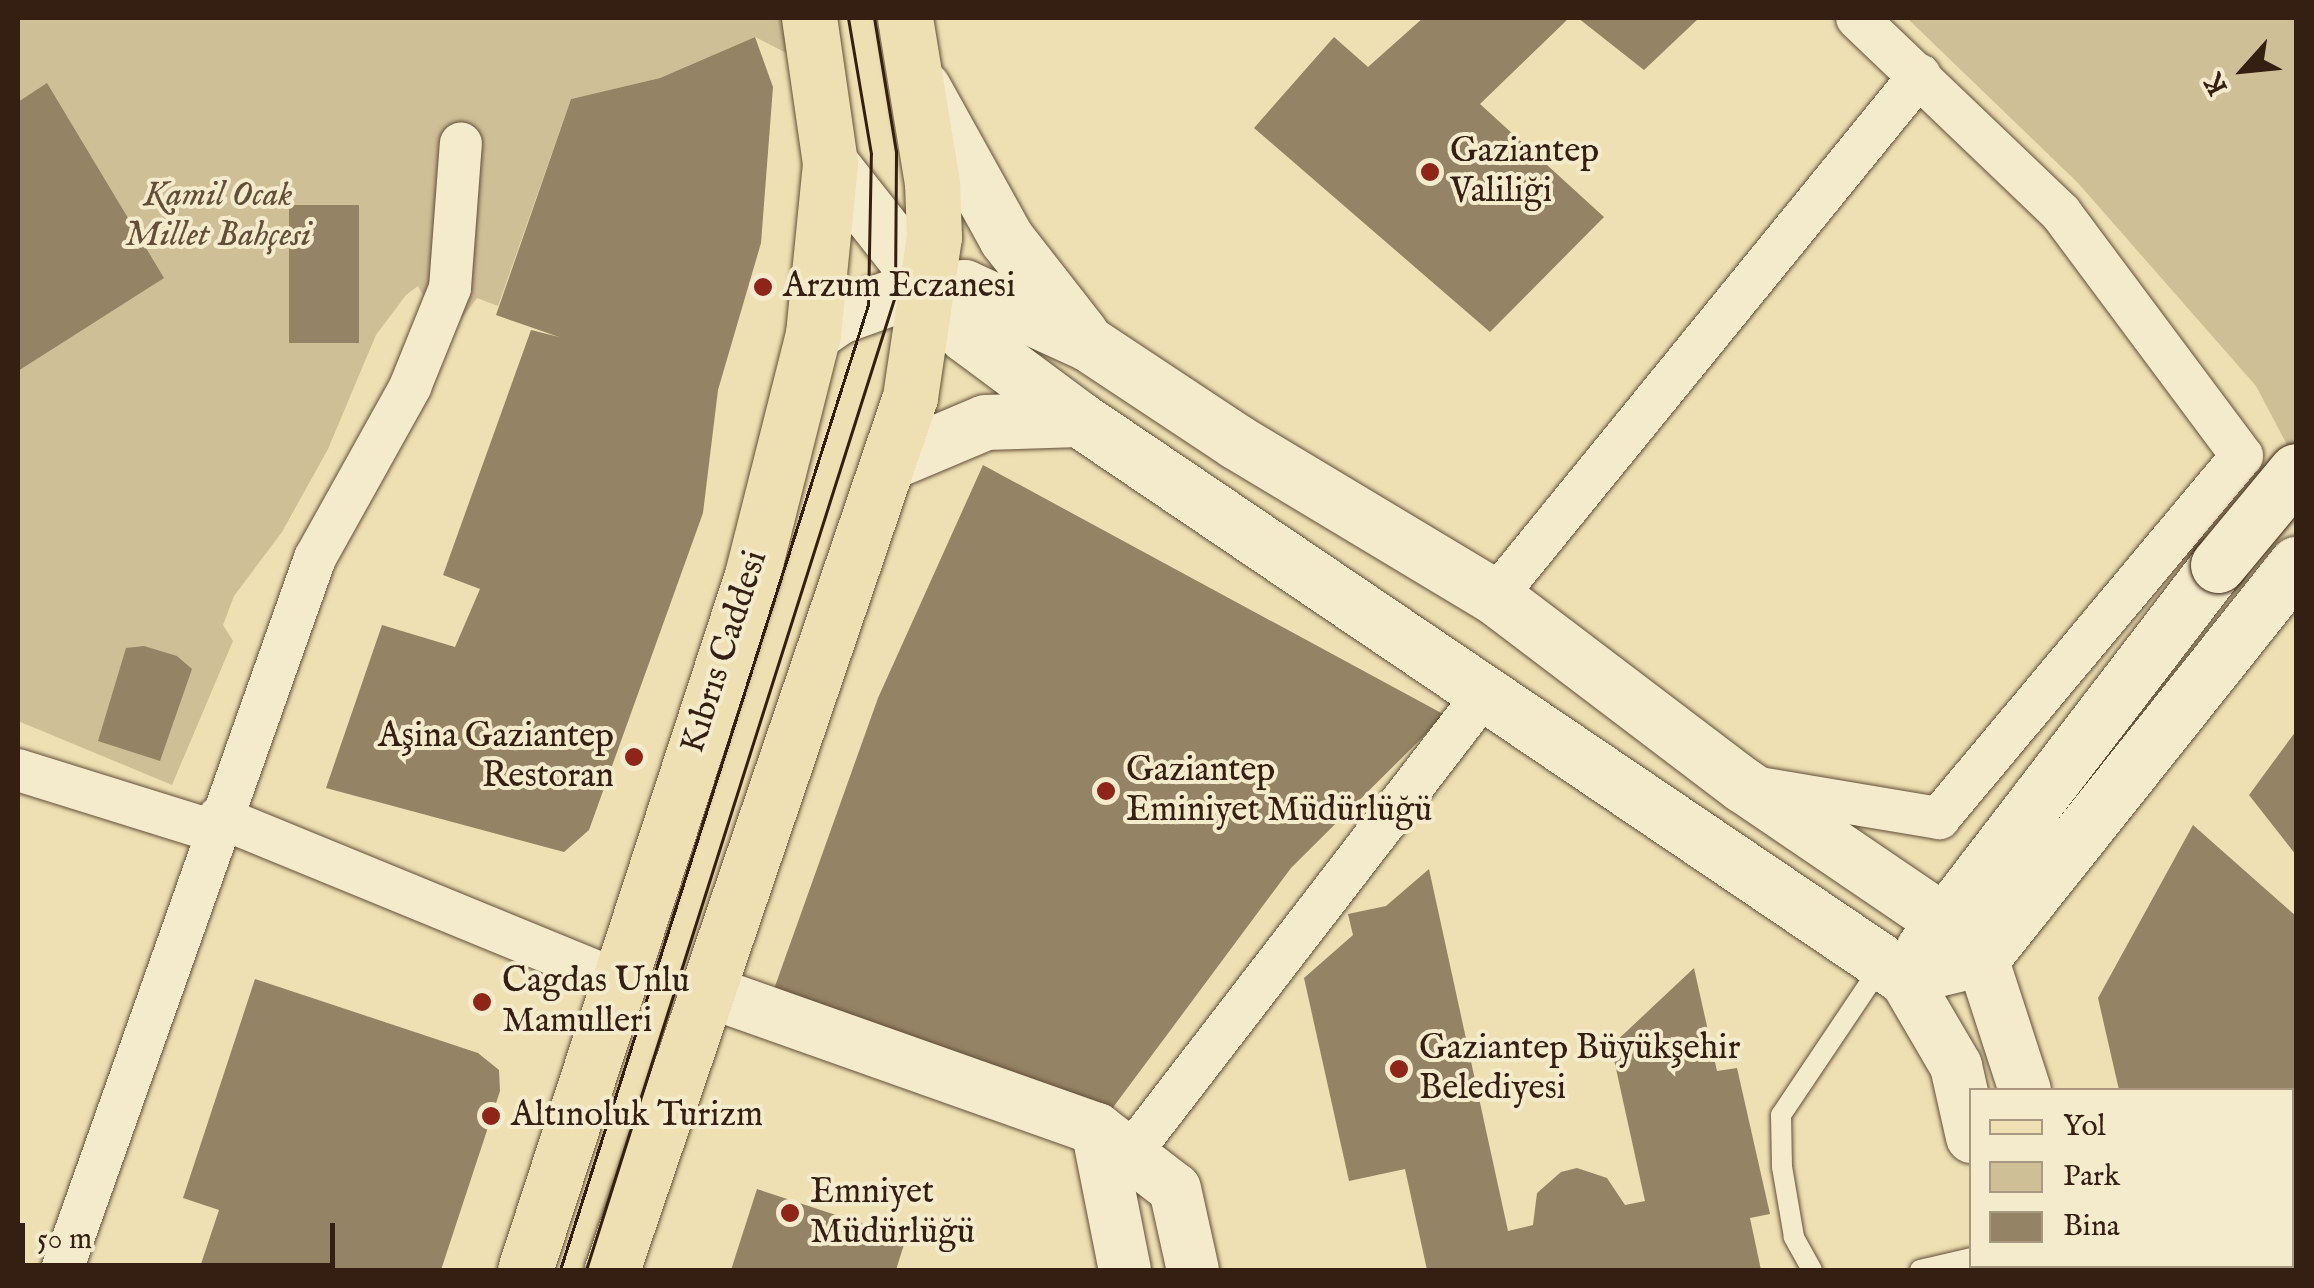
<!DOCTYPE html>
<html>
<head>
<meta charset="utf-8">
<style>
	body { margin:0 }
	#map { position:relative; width:2314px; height:1288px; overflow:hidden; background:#eee0b2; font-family:"IM FELL English",serif }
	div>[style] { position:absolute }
	.green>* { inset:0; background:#cfbf97 }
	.building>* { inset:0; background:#958365; transform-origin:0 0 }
	.roads { filter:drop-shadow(0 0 2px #634e3a) drop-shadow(0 0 2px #634e3a) }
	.service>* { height:20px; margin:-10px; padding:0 10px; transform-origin:10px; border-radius:10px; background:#f4ebcd }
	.minor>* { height:42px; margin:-21px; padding:0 21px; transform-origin:21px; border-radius:21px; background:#f4ebcd }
	.tertiary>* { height:52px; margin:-26px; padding:0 26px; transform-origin:26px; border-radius:26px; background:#f4ebcd }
	.secondary>* { height:55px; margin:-27.5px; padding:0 27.5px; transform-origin:27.5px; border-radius:27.5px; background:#f4ebcd }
	.primary>* { height:55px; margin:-27.5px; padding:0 27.5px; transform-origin:27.5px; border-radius:27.5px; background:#eee0b2 }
	.tram>* { height:2.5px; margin:-1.25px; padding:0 1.25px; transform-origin:1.25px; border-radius:1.25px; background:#351e12 }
	.bridges { filter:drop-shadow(0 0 2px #351e12) drop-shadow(0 0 2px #351e12) }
	.secondary-bridge>* { height:55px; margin:-27.5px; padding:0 27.5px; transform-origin:27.5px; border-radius:27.5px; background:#f4ebcd }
	.dots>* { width:28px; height:28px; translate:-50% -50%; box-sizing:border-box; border:5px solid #f4ebcd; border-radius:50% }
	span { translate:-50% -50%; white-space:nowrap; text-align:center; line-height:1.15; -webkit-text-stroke:8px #f4ebcd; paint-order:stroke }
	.poi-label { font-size:35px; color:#351e12 }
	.left { translate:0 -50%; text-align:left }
	.right { translate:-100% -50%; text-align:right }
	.park-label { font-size:35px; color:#634e3a; font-style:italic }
	.street-label { font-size:35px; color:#351e12 }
	.frame { position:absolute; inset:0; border:20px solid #351e12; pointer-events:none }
	.legend { position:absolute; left:1969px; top:1088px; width:325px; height:180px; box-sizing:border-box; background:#f4ebcd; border:2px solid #a89982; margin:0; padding:12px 18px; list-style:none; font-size:30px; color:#351e12 }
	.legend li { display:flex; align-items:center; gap:20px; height:50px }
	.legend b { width:50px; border:2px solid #a89982 }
	.north { position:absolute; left:2194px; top:20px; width:100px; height:100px; -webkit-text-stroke:8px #f4ebcd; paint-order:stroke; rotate:243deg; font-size:28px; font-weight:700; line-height:40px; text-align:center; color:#351e12 }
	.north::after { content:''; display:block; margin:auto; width:35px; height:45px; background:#351e12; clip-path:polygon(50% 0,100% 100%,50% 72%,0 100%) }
	.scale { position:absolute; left:20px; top:1223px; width:315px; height:45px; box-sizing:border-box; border:5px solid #351e12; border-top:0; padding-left:12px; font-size:30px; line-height:35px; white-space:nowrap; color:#351e12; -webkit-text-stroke:8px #f4ebcd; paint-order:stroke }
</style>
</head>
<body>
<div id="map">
	<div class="green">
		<div style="clip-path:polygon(18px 18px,803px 18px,796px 58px,755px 37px,660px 78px,571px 99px,498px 306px,477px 298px,462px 318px,432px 313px,418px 286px,406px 295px,376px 335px,328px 449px,282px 532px,234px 596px,223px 625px,233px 641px,172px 785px,18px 721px)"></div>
		<div style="clip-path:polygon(1907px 18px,2296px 18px,2296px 462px,2256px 386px,2078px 183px)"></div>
	</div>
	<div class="building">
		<div style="clip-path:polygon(1423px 18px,1569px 18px,1480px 104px,1604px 217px,1490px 332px,1254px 128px,1334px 37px,1368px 67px)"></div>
		<div style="clip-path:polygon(1578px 18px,1699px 18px,1644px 70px)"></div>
		<div style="clip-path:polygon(755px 37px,773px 87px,761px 243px,718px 390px,703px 513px,589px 830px,564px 852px,326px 788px,382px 625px,455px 647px,480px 589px,443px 575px,531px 330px,559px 337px,496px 315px,571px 99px,660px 78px)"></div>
		<div style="clip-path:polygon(47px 83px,164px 278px,18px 371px,18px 102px)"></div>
		<div style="left:289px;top:205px;width:70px;height:138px"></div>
		<div style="clip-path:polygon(983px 465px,1445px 715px,1291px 868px,1097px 1129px,774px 989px,878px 698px)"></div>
		<div style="clip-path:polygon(144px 646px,177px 656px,192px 669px,160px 761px,98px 741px,126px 648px)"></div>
		<div style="clip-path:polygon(2296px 731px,2296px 855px,2249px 795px)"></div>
		<div style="clip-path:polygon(2193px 825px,2296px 916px,2296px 1270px,2160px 1270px,2159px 1266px,2292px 1266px,2292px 1090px,2119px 1090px,2098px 998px)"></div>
		<div style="clip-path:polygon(1429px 869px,1508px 1231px,1533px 1225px,1537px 1193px,1561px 1172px,1577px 1168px,1607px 1178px,1625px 1205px,1645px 1201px,1611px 1046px,1694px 968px,1717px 1071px,1737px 1068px,1770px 1214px,1750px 1218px,1761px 1270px,1427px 1270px,1405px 1169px,1349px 1181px,1304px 978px,1353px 935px,1348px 914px,1386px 906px)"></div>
		<div style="clip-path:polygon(255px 979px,478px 1053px,499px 1070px,500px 1091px,441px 1270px,199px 1270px,219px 1210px,183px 1198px)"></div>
		<div style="clip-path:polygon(757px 1189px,906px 1238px,896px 1270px,731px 1270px)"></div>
	</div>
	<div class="roads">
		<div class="service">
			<div style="left:1812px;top:1270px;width:38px;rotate:-119deg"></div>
			<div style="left:1794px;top:1237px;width:71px;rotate:-99.7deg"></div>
			<div style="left:1782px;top:1167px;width:52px;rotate:-91.1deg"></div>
			<div style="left:1781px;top:1115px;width:179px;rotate:-56.1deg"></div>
			<div style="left:1920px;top:1270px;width:53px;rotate:-13deg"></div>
		</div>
		<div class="minor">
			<div style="left:1495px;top:597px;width:673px;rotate:-50.85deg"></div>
			<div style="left:18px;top:770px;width:205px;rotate:17.3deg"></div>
			<div style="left:1753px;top:787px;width:189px;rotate:9.5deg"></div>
			<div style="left:1939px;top:818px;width:472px;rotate:-50.1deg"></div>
			<div style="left:2242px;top:456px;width:303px;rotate:-126.7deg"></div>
			<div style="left:2061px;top:213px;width:282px;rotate:-136.3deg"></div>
			<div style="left:219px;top:817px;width:431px;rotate:22.3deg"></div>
			<div style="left:1130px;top:1154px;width:582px;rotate:-52.4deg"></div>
			<div style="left:62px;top:1270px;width:756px;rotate:-70.44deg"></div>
			<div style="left:315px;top:558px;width:196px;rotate:-60.9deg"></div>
			<div style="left:410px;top:387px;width:107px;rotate:-68deg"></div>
			<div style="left:450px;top:288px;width:145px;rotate:-85.7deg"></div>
		</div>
		<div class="tertiary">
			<div style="left:1965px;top:936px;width:28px;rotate:52deg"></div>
			<div style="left:1982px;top:958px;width:139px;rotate:72deg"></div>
			<div style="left:1904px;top:977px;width:103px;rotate:59.7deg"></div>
			<div style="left:1956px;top:1066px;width:73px;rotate:77.3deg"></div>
			<div style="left:704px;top:990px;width:417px;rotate:19.5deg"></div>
			<div style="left:1097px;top:1129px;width:144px;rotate:78.8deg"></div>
			<div style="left:1097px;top:1129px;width:98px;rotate:37.6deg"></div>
			<div style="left:1175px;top:1189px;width:83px;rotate:77.5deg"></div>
			<div style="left:1999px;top:1266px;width:4px;rotate:76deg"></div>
			<div style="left:2063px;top:1266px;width:4px;rotate:76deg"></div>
		</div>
		<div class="secondary">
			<div style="left:923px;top:88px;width:171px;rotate:61deg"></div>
			<div style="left:1006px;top:238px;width:122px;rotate:52deg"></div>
			<div style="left:830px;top:163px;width:219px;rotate:51.7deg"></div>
			<div style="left:966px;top:335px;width:141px;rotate:36.6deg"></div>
			<div style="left:1079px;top:419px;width:996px;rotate:34.07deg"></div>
			<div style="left:1904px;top:977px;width:80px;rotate:-13.7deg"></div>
			<div style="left:1982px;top:958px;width:504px;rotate:-51.45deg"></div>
			<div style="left:813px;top:334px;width:29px;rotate:-35deg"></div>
			<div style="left:837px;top:317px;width:62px;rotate:-19.9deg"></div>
			<div style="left:895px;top:296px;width:70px;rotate:-7.4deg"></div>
			<div style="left:964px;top:287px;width:137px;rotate:24.5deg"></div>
			<div style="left:1089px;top:344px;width:178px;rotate:33.5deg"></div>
			<div style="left:1237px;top:442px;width:301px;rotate:31deg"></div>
			<div style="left:1495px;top:597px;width:311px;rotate:37.2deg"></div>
			<div style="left:1743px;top:785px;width:268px;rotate:34.2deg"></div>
			<div style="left:888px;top:463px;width:105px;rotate:-22.9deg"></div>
			<div style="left:985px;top:422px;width:94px;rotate:-1.8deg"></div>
			<div style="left:1923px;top:949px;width:484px;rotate:-52.5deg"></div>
		</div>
		<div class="primary">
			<div style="left:525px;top:1270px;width:731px;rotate:-71.91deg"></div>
			<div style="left:752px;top:575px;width:249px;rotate:-75.8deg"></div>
			<div style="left:813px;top:334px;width:172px;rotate:-84.3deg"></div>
			<div style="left:830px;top:163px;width:147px;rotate:-98.2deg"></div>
			<div style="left:612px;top:1270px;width:922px;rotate:-71.15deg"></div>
			<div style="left:910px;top:397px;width:162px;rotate:-81.5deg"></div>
			<div style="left:934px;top:237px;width:54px;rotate:-92.1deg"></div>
			<div style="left:932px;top:183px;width:167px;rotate:-99.3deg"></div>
		</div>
	</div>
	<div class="tram">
		<div style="left:560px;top:1270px;width:1013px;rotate:-72.3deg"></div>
		<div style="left:868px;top:305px;width:151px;rotate:-88.9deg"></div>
		<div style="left:871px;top:154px;width:138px;rotate:-99.6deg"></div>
		<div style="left:586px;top:1270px;width:1022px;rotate:-72.4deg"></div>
		<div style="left:895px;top:296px;width:144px;rotate:-89.6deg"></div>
		<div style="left:896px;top:152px;width:136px;rotate:-99.3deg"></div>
	</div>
	<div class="bridges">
		<div class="secondary-bridge">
			<div style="left:2218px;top:565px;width:122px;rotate:-50.3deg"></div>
		</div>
	</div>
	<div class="dots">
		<div style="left:1430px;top:172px;background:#8f2418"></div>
		<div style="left:763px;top:287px;background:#8f2418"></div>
		<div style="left:634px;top:757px;background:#8f2418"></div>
		<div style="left:1106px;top:791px;background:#8f2418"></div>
		<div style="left:482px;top:1002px;background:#8f2418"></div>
		<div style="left:1399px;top:1069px;background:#8f2418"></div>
		<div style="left:491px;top:1116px;background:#8f2418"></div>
		<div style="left:790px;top:1213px;background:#8f2418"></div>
	</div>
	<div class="poi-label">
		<span class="left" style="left:1450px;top:172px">Gaziantep<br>Valiliği</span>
		<span class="left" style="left:783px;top:287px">Arzum Eczanesi</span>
		<span class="right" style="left:614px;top:757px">Aşina Gaziantep<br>Restoran</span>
		<span class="left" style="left:1126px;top:791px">Gaziantep<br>Eminiyet Müdürlüğü</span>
		<span class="left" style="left:502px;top:1002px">Cagdas Unlu<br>Mamulleri</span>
		<span class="left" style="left:1419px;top:1069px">Gaziantep Büyükşehir<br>Belediyesi</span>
		<span class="left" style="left:511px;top:1116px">Altınoluk Turizm</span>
		<span class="left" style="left:810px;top:1213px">Emniyet<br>Müdürlüğü</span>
	</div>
	<div class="park-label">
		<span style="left:218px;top:216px">Kamil Ocak<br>Millet Bahçesi</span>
	</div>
	<div class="street-label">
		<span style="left:725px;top:652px;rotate:-72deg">Kıbrıs Caddesi</span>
	</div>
	<div class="frame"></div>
	<ul class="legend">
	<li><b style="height:12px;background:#eee0b2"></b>Yol</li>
	<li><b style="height:28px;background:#cfbf97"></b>Park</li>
	<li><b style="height:28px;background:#958365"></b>Bina</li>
	</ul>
	<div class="north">K</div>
	<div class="scale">50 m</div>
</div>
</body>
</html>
